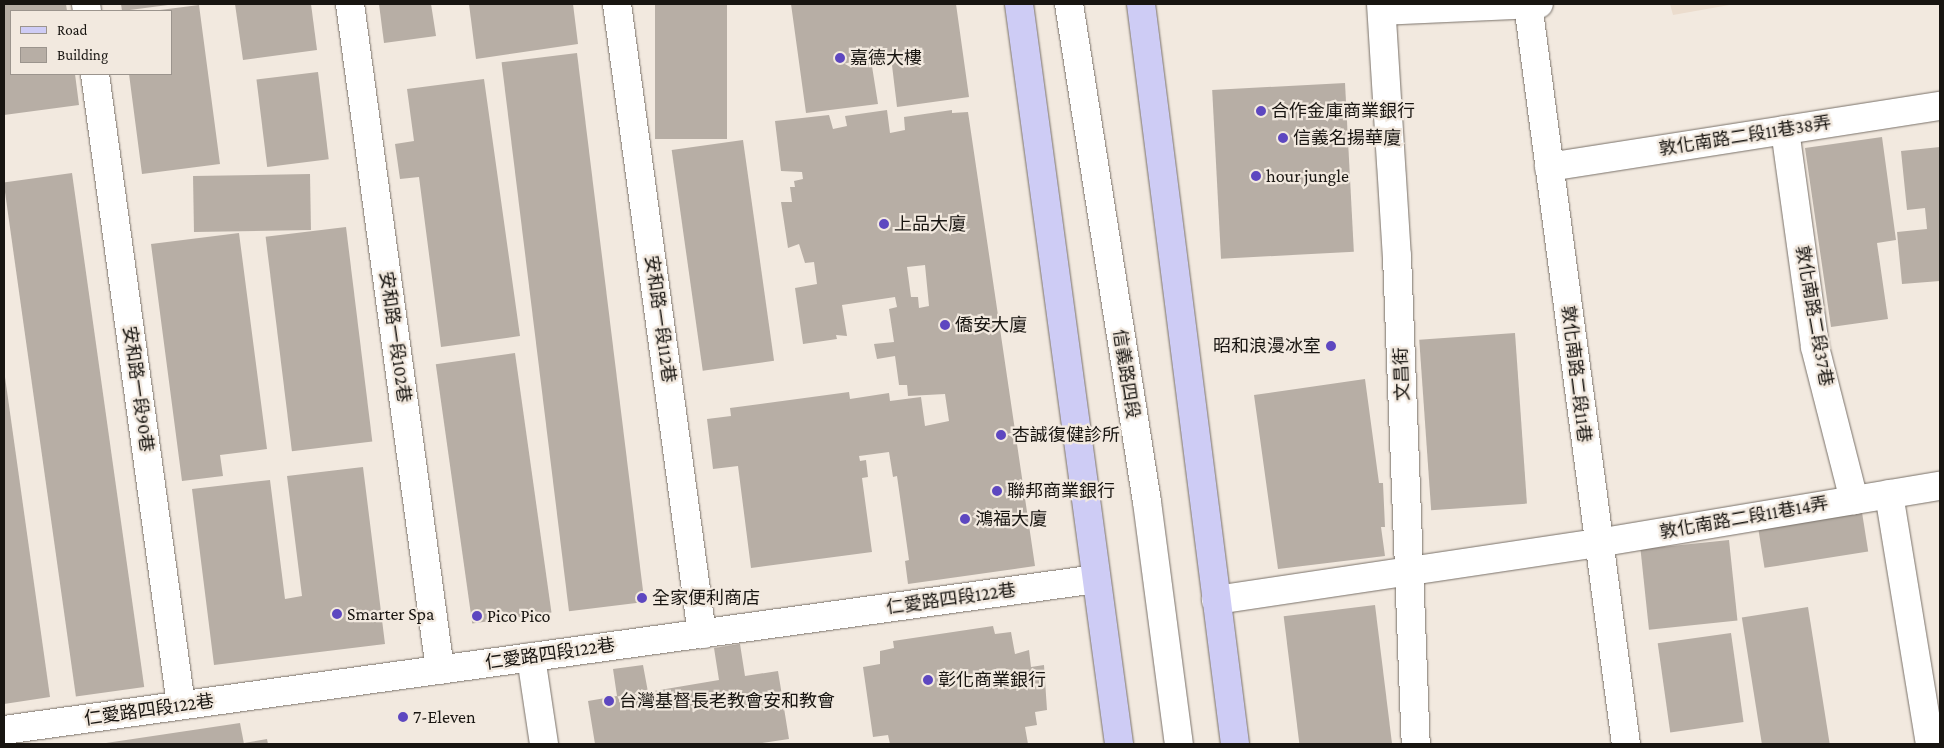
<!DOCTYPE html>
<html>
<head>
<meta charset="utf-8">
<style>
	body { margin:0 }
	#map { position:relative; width:1944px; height:748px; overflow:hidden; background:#f2e9df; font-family:"Crimson Pro","Noto Sans TC",serif }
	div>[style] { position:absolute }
	.built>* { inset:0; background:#ebdccd }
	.building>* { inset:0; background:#b7aea5; transform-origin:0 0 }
	.roads { filter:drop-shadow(0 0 1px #797169) drop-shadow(0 0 1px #797169) }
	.minor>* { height:28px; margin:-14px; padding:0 14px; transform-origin:14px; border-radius:14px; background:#fff }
	.major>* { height:28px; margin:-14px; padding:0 14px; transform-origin:14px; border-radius:14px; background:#ceccf5 }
	.dots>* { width:14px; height:14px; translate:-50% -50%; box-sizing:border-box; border:2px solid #f2e9df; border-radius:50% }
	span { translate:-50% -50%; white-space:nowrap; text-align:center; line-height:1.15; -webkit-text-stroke:4.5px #f2e9df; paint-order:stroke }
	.poi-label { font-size:18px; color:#181511 }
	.left { translate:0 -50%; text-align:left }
	.right { translate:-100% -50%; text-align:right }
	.street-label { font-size:18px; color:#181511 }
	.frame { position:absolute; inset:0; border:5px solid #181511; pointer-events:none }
	.legend { position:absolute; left:10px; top:10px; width:162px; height:65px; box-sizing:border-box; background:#f2e9df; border:1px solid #9b948d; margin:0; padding:6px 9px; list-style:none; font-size:15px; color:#181511 }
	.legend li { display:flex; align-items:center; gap:10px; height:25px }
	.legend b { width:25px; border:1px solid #9b948d }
</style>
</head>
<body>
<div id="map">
	<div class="built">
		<div style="clip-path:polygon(1670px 4px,1735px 4px,1673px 15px)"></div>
	</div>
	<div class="building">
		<div style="clip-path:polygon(4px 4px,66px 4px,67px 11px,11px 11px,11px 74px,75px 74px,79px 105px,4px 115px)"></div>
		<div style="clip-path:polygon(121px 4px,168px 4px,168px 5px,122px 11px)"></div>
		<div style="clip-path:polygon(235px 4px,311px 4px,317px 50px,243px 60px)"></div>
		<div style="clip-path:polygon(379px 4px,431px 4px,436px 36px,384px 43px)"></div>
		<div style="clip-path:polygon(469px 4px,573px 4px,578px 44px,476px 59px)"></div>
		<div style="left:655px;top:4px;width:72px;height:135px"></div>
		<div style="clip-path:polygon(791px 4px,956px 4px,969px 97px,897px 107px,891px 57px,871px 60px,878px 104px,806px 113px)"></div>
		<div style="clip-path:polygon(199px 5px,220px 164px,142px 174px,129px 74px,171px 74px,171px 11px,160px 10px)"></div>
		<div style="left:577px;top:53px;width:553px;height:76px;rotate:83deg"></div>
		<div style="left:318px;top:72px;width:88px;height:62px;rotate:83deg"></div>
		<div style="clip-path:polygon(484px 79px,520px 336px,441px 347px,419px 177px,400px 179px,395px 144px,414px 141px,407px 89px)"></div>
		<div style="left:1345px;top:83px;width:169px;height:133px;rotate:87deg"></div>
		<div style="clip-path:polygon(evenodd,887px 110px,890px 133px,905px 130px,904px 117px,952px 110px,952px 113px,968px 112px,1035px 566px,908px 584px,905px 561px,909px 560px,897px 476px,893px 477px,889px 452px,859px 456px,860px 461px,866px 460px,868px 477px,862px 478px,872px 552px,751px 568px,738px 466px,713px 469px,707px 419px,731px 416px,730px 408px,849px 392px,850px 399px,889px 393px,890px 401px,921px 397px,925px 426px,949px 421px,945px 394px,908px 396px,907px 385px,899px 385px,895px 356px,877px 359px,874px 344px,894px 342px,889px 309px,897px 307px,895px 297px,842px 305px,847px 336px,836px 335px,837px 339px,803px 344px,795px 288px,817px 284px,814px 262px,805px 263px,799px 244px,788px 248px,781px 202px,792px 202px,790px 187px,795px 187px,794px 181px,803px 179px,802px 172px,781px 171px,775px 121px,829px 115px,833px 129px,847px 126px,845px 116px,887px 110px,925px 265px,929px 306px,919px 308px,918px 297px,911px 297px,907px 267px,925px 265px)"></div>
		<div style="clip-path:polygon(1882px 137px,1896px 240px,1877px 243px,1888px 319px,1831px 327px,1805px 148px)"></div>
		<div style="left:743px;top:140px;width:223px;height:72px;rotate:82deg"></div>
		<div style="clip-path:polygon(1940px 147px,1940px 281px,1902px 284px,1897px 232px,1927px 229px,1925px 208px,1907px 210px,1901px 151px)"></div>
		<div style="left:72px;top:173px;width:519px;height:69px;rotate:82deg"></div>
		<div style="left:310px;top:174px;width:56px;height:117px;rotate:89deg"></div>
		<div style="left:346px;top:227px;width:216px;height:81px;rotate:83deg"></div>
		<div style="clip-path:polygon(239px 233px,267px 449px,220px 455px,223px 476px,182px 481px,151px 244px)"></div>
		<div style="left:1515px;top:333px;width:171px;height:96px;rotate:86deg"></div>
		<div style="left:515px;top:353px;width:262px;height:80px;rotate:82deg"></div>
		<div style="clip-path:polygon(4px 370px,50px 697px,4px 704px)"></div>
		<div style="clip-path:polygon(1365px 379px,1379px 483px,1383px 483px,1385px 527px,1381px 527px,1385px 556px,1278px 569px,1254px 395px)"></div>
		<div style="clip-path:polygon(363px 467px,385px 644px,214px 665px,192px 489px,270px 480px,285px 599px,302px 596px,287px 476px)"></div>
		<div style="left:1861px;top:506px;width:46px;height:105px;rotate:81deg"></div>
		<div style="left:1729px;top:540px;width:81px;height:89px;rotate:84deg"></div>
		<div style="left:1375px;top:605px;width:140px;height:92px;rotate:83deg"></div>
		<div style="left:1808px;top:607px;width:139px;height:67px;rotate:81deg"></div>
		<div style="clip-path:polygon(993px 626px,995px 634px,1011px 632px,1015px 654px,1029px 650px,1031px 667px,1044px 665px,1047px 710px,1035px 712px,1037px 725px,1025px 727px,1028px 744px,890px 744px,888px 735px,873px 737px,863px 667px,880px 664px,880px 651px,894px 648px,893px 641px)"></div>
		<div style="left:1731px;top:633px;width:90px;height:74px;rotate:82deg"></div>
		<div style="clip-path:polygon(740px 644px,745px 676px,778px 671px,789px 739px,755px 744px,595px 744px,588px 701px,617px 696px,613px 669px,643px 665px,648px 692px,719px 680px,714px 648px)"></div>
		<div style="clip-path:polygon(240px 723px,244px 744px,106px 744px,106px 743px)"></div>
		<div style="clip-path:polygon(267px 739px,268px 744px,244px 744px,244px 743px)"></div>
	</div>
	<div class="roads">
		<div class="minor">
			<div style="left:86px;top:4px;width:7px;rotate:82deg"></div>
			<div style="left:350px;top:4px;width:672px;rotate:82.3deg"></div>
			<div style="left:617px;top:4px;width:636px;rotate:82.32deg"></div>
			<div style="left:1069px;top:4px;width:504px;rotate:81.1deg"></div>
			<div style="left:1147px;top:502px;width:244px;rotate:82.5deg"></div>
			<div style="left:1381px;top:4px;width:253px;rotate:86.4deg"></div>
			<div style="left:1397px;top:256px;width:488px;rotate:87.8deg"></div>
			<div style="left:1528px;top:4px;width:746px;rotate:82.46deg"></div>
			<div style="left:1382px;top:11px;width:157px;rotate:-2.6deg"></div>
			<div style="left:95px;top:74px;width:637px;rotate:82.24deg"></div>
			<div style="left:1785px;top:130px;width:219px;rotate:82.1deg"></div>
			<div style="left:1815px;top:347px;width:158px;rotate:75.7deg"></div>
			<div style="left:1549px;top:167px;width:396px;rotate:-8.9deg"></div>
			<div style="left:1889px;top:494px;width:253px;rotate:80.7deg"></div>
			<div style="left:1216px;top:600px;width:386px;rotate:-8.5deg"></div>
			<div style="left:1598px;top:543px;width:347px;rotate:-9.5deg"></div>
			<div style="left:531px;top:657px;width:88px;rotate:81.5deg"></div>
			<div style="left:4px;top:730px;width:1102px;rotate:-7.87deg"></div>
		</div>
		<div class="major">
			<div style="left:1019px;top:4px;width:747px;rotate:82.3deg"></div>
			<div style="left:1141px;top:4px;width:746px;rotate:82.76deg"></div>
		</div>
	</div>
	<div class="dots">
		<div style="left:840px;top:58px;background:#5d47c0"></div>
		<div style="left:1261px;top:111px;background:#5d47c0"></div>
		<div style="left:1283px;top:138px;background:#5d47c0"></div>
		<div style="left:1256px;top:176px;background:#5d47c0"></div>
		<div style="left:884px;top:224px;background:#5d47c0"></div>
		<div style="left:945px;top:325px;background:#5d47c0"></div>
		<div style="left:1331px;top:346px;background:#5d47c0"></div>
		<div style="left:1001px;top:435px;background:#5d47c0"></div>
		<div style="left:997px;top:491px;background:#5d47c0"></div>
		<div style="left:965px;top:519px;background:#5d47c0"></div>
		<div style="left:642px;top:598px;background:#5d47c0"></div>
		<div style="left:337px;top:614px;background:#5d47c0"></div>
		<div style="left:477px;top:616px;background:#5d47c0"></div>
		<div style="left:928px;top:680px;background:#5d47c0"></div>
		<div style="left:609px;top:701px;background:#5d47c0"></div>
		<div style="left:403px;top:717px;background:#5d47c0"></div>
	</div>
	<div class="poi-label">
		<span class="left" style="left:850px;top:58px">嘉德大樓</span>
		<span class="left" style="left:1271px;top:111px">合作金庫商業銀行</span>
		<span class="left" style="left:1293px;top:138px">信義名揚華廈</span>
		<span class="left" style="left:1266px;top:176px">hour jungle</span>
		<span class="left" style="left:894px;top:224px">上品大廈</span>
		<span class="left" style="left:955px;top:325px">僑安大廈</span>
		<span class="right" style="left:1321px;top:346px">昭和浪漫冰室</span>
		<span class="left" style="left:1012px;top:435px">杏誠復健診所</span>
		<span class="left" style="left:1007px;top:491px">聯邦商業銀行</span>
		<span class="left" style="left:975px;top:519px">鴻福大廈</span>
		<span class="left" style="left:652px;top:598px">全家便利商店</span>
		<span class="left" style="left:347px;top:614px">Smarter Spa</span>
		<span class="left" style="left:487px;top:616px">Pico Pico</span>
		<span class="left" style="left:938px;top:680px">彰化商業銀行</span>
		<span class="left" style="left:619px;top:701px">台灣基督長老教會安和教會</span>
		<span class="left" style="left:413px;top:717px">7-Eleven</span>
	</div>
	<div class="street-label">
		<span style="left:1745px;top:136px;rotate:-9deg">敦化南路二段11巷38弄</span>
		<span style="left:1814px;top:316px;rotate:80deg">敦化南路二段37巷</span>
		<span style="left:660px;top:319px;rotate:82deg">安和路一段112巷</span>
		<span style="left:395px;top:337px;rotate:82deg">安和路一段102巷</span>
		<span style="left:1126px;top:374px;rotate:81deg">信義路四段</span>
		<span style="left:1402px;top:374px;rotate:-92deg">文昌街</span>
		<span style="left:1576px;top:374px;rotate:83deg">敦化南路二段11巷</span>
		<span style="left:138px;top:389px;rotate:82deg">安和路一段90巷</span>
		<span style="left:1744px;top:518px;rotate:-10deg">敦化南路二段11巷14弄</span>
		<span style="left:951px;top:599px;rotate:-8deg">仁愛路四段122巷</span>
		<span style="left:550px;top:654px;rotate:-8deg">仁愛路四段122巷</span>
		<span style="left:149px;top:710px;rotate:-8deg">仁愛路四段122巷</span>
	</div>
	<div class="frame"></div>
	<ul class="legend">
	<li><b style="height:6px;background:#ceccf5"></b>Road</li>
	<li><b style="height:14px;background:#b7aea5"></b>Building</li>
	</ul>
</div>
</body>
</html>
